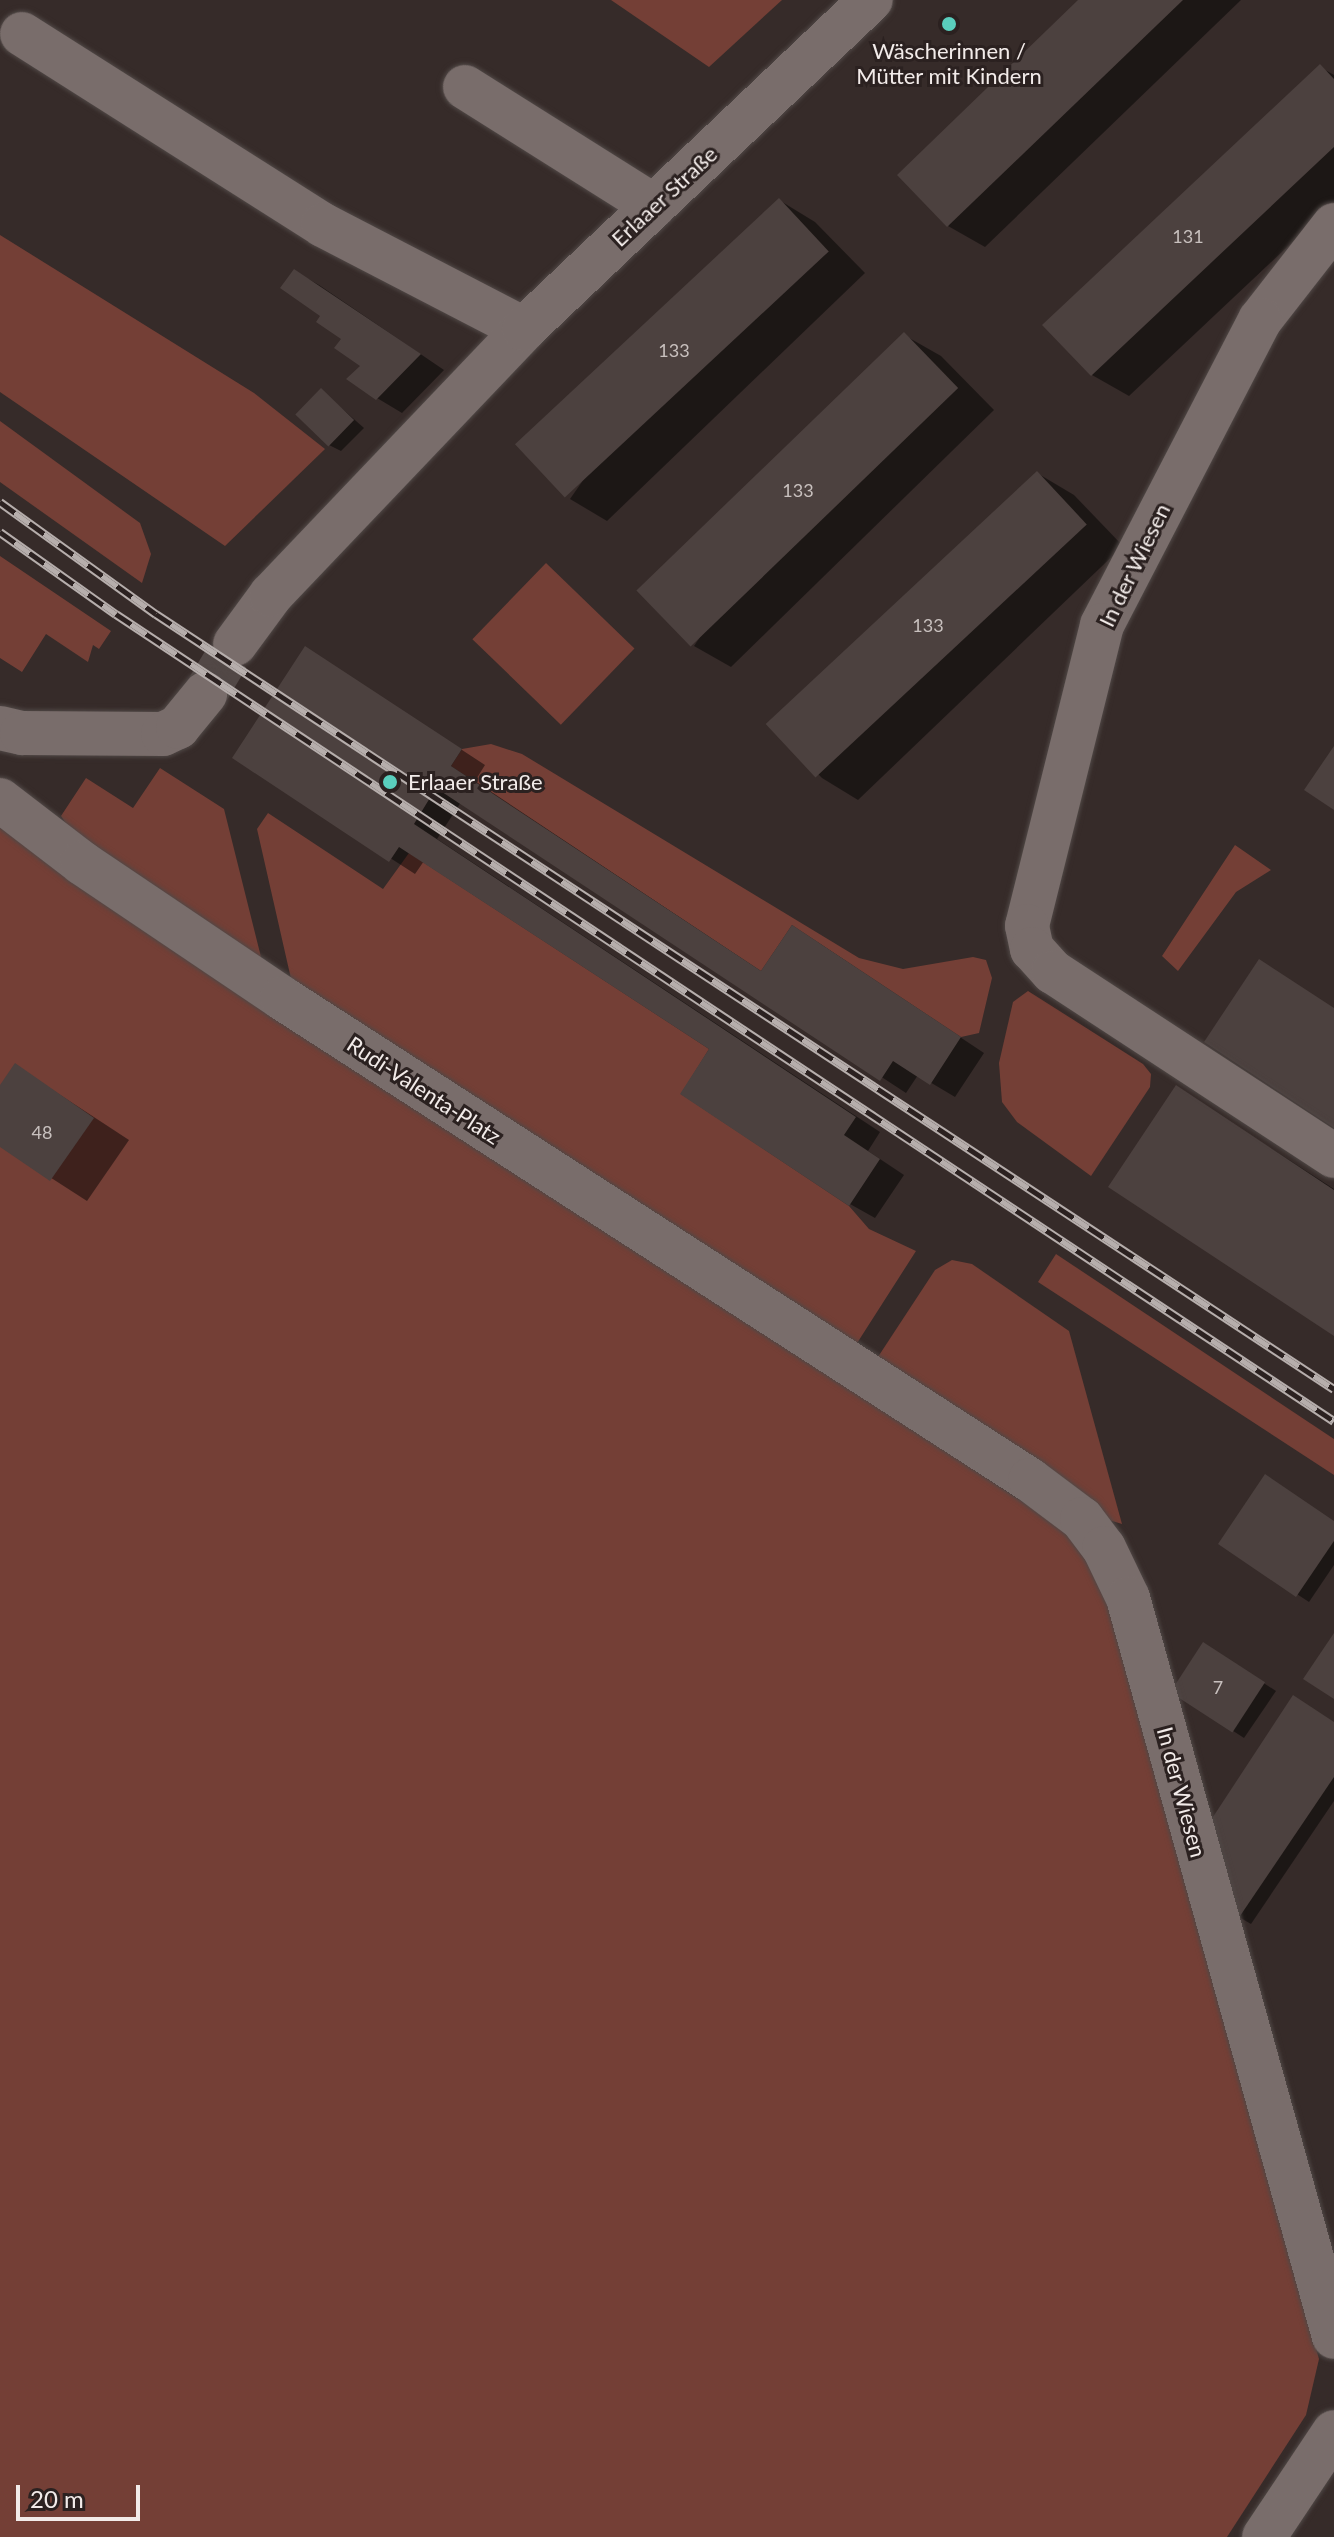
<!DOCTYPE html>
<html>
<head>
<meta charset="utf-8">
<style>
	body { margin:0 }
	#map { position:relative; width:1334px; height:2537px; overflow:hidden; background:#362b29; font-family:Lato,sans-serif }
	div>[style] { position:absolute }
	.green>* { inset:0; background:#743f36; transform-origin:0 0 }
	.shadow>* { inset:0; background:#0007 }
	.building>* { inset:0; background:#4c413f; transform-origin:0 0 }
	.minor-tunnel>* { height:44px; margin-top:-22px; transform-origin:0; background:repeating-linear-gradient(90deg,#524846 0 44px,transparent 0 66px) }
	.roads { filter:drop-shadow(0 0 2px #504846) drop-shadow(0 0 2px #504846) }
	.minor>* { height:44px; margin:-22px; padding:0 22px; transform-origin:22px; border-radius:22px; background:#796d6b }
	.rail>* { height:9px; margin-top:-4.5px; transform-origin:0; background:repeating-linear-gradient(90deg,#2b2120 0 18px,#b6aeac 0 36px); box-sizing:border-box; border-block:2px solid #b6aeac }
	.dots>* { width:22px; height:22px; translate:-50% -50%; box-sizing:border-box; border:4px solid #2b2120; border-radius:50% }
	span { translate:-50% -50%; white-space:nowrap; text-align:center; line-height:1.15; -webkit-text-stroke:6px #2b2120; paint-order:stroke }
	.number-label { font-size:18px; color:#c8c0be }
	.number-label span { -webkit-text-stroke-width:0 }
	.poi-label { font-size:22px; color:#f2ebe9 }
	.left { translate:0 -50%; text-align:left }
	.street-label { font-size:22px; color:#f2ebe9 }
	.scale { position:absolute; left:16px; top:2485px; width:124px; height:36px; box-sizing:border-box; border:4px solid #f2ebe9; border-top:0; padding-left:10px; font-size:24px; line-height:28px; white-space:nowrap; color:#f2ebe9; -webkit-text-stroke:6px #2b2120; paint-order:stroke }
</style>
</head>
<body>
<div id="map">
	<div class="green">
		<div style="clip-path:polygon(611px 0,782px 0,709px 67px)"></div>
		<div style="clip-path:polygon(0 235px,254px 393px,325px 449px,225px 546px,0 392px)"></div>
		<div style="clip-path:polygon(0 421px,140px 523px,151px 554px,142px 583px,0 482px)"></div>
		<div style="clip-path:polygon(0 556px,111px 631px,99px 649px,93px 645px,88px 662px,46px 634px,22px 672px,0 658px)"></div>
		<div style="left:546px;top:563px;width:123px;height:106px;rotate:44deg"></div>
		<div style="clip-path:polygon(491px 744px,522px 754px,859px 958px,903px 969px,973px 957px,986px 960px,992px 978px,979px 1033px,961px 1037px,792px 925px,761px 971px,451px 766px,462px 749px)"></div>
		<div style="clip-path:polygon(160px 768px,224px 809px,263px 965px,85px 852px,61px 816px,86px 778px,133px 808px)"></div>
		<div style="clip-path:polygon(268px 813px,383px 889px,409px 853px,709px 1049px,681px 1094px,849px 1206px,869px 1229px,916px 1251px,852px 1351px,294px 992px,257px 829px)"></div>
		<div style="clip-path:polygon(0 828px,1071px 1534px,1099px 1569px,1319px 2359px,1306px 2415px,1227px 2537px,0 2537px)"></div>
		<div style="clip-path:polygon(1235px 845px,1271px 870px,1236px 892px,1178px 971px,1162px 956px)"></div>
		<div style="clip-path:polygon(1028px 991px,1143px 1064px,1151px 1074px,1150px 1087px,1091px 1176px,1017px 1122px,1002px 1102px,999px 1063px,1013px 1002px)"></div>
		<div style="clip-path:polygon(1056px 1254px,1334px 1439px,1334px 1475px,1038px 1282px)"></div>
		<div style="clip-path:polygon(952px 1260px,972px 1264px,1069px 1331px,1122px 1524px,1099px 1517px,872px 1366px,935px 1270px)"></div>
	</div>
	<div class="shadow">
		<div style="clip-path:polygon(1081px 0,1241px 0,985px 247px,948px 226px)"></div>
		<div style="clip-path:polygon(1320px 67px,1334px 75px,1334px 203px,1129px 396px,1092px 375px,1045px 325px)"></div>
		<div style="clip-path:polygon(779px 200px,815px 222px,865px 273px,607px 521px,570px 499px)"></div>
		<div style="clip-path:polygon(294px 271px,319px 285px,444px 370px,402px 413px,377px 398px,363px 365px)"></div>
		<div style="clip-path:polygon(904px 335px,941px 356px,994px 410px,731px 667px,694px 646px)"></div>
		<div style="clip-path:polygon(322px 391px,364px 428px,341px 451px,329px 445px)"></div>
		<div style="clip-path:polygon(1037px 473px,1074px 495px,1123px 546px,858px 800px,822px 778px,772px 727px)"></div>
		<div style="clip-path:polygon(306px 648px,485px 765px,475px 781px,762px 972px,817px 942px,984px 1053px,955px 1097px,918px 1075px,906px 1093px,461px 802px,437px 839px,880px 1132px,868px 1151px,904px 1175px,875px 1218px,850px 1204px,712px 1048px,424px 861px,415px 874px,234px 757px)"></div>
		<div style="clip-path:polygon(16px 1066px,129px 1140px,87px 1201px,0 1145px,0 1089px)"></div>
		<div style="clip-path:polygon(1177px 1088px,1334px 1189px,1334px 1334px)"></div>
		<div style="clip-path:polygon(1334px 1522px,1334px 1565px,1309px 1602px,1220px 1544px)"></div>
		<div style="clip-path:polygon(1216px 1652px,1276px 1691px,1244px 1738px,1173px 1692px)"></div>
		<div style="clip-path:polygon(1334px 1723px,1334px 1801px,1251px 1924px,1239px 1917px,1211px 1823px)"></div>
	</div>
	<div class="building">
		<div style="clip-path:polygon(1078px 0,1183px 0,947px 227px,897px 175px)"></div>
		<div style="clip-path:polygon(1320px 64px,1334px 79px,1334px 147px,1091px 376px,1042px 325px)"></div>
		<div style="left:779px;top:198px;width:73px;height:361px;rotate:47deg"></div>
		<div style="clip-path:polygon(294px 269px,421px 354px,376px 400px,346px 379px,360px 366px,334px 348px,341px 339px,316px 322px,320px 316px,280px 288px)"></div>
		<div style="left:904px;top:332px;width:78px;height:372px;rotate:46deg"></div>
		<div style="left:321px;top:388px;width:46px;height:37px;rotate:44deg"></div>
		<div style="left:1037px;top:471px;width:73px;height:371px;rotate:47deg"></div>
		<div style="clip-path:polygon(305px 646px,462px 749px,451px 766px,761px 971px,792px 925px,961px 1037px,930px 1085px,893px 1061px,880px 1081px,436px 788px,414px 824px,856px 1117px,844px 1135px,880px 1159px,849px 1206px,680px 1094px,709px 1049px,399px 847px,389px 862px,232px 758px)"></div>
		<div style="clip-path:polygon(1334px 746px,1334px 810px,1304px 790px)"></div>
		<div style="clip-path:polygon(1259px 959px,1334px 1008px,1334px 1128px,1204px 1042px)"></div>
		<div style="clip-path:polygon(15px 1063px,94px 1118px,50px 1181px,0 1147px,0 1085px)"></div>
		<div style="clip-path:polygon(1176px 1085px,1334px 1190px,1334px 1336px,1108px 1187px)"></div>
		<div style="clip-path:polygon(1265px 1474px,1334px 1521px,1334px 1541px,1296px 1597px,1218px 1544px)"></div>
		<div style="clip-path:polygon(1334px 1633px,1334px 1699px,1303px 1679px)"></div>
		<div style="left:1203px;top:1642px;width:74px;height:60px;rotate:33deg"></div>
		<div style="clip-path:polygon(1293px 1695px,1334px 1722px,1334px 1777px,1238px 1919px,1209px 1823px)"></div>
	</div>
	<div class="minor-tunnel">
		<div style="left:205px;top:694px;width:58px;rotate:-59deg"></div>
	</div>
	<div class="roads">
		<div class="minor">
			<div style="left:22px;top:34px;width:356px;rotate:32.4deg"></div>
			<div style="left:323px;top:225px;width:226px;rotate:27.4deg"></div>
			<div style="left:465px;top:87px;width:223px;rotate:32.2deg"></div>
			<div style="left:1334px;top:225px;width:120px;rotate:127.9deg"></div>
			<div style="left:1260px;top:320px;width:343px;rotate:117.4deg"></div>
			<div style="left:1102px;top:625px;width:310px;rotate:104deg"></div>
			<div style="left:1027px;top:926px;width:24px;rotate:78deg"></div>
			<div style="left:1032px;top:949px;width:31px;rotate:48deg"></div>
			<div style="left:1053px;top:972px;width:336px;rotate:33.2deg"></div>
			<div style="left:235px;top:644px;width:61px;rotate:-53.7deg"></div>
			<div style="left:271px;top:595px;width:367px;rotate:-46.4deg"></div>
			<div style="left:524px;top:329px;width:478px;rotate:-43.5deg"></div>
			<div style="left:0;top:728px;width:23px;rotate:13deg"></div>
			<div style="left:22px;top:733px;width:141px;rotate:0.4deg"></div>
			<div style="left:163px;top:734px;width:17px;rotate:-25deg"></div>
			<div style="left:178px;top:727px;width:43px;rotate:-50.7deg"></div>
			<div style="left:0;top:800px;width:103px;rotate:37.5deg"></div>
			<div style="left:82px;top:863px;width:241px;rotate:34deg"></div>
			<div style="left:282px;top:998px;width:890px;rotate:32.8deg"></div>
			<div style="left:1030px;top:1480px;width:65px;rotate:36.9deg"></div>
			<div style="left:1082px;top:1519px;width:36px;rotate:53deg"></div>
			<div style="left:1104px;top:1548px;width:55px;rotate:64.4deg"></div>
			<div style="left:1128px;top:1598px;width:767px;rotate:74.42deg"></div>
			<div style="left:1264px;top:2537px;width:126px;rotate:-56.3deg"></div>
		</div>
	</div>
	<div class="rail">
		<div style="left:0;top:502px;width:192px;rotate:35.7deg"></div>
		<div style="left:156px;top:614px;width:1410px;rotate:33.34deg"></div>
		<div style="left:0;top:532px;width:142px;rotate:35.3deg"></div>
		<div style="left:116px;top:614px;width:1461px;rotate:33.53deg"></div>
	</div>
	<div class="dots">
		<div style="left:949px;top:24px;background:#5acebd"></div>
		<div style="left:390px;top:782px;background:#5acebd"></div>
	</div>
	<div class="number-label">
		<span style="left:1188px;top:236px">131</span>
		<span style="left:674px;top:350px">133</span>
		<span style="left:798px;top:490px">133</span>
		<span style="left:928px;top:625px">133</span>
		<span style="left:42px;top:1132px">48</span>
		<span style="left:1218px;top:1687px">7</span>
	</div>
	<div class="poi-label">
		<span style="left:949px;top:63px">Wäscherinnen /<br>Mütter mit Kindern</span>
		<span class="left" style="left:408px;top:782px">Erlaaer Straße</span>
	</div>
	<div class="street-label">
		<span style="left:664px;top:196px;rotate:-43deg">Erlaaer Straße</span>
		<span style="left:1134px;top:565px;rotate:-64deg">In der Wiesen</span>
		<span style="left:424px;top:1090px;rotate:33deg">Rudi-Valenta-Platz</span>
		<span style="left:1182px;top:1792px;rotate:75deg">In der Wiesen</span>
	</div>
	<div class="scale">20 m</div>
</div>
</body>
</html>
